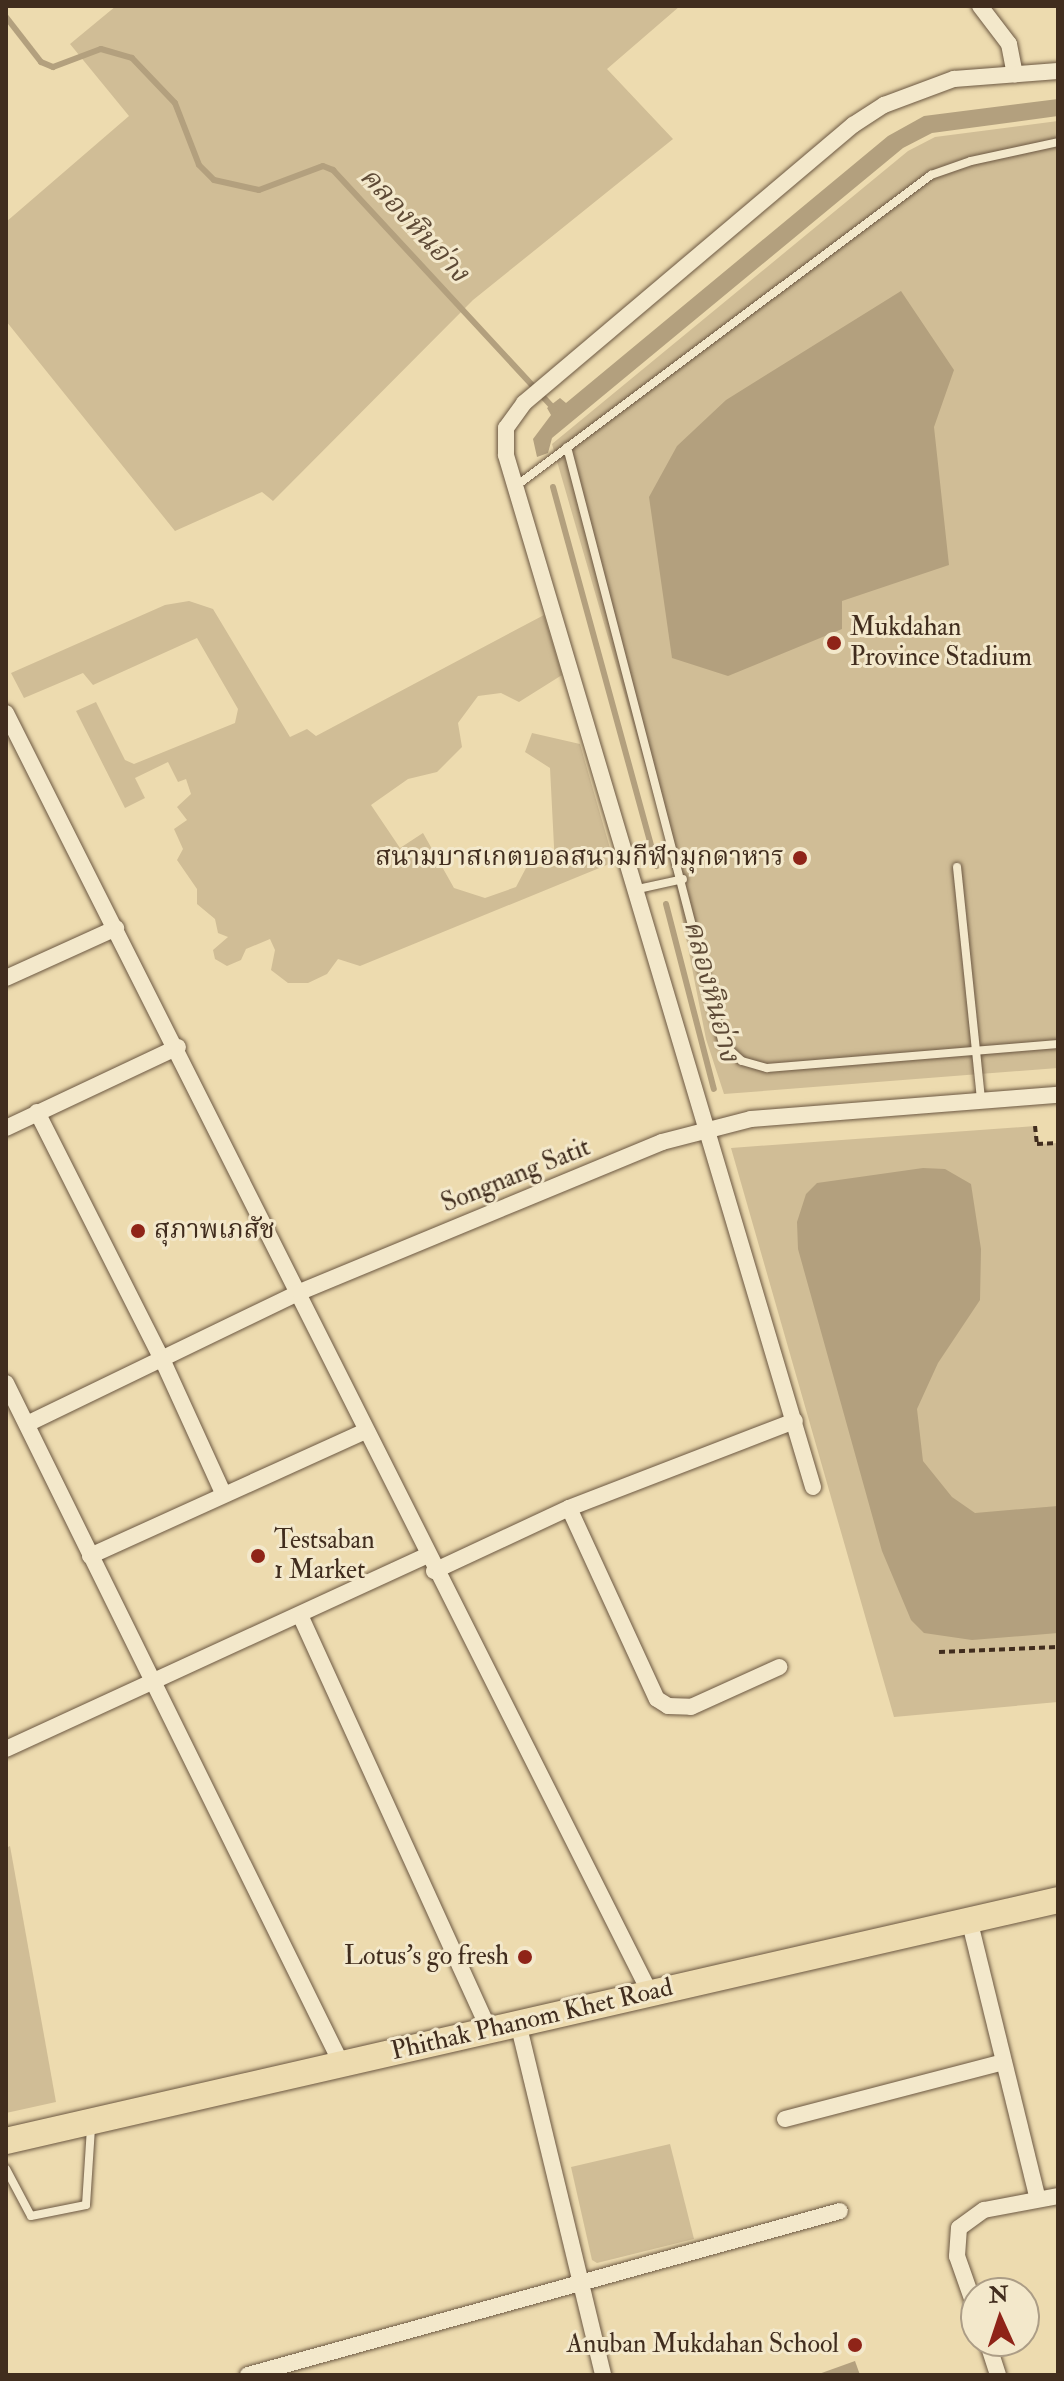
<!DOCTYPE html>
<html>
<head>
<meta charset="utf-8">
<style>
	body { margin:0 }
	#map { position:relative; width:1064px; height:2381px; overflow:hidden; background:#eddbaf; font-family:"IM FELL Double Pica","Noto Serif Thai",serif }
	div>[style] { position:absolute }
	.green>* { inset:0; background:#d0bd96 }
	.water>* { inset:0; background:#b3a07e }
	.stream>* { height:6px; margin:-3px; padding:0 3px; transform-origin:3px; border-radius:3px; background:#b3a07e }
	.path>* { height:4px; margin-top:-2px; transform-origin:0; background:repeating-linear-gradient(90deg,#412d1e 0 6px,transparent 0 10px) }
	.roads { filter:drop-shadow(0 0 2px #6c5842) drop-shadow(0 0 2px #6c5842) }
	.lane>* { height:8px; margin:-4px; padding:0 4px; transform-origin:4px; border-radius:4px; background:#f3e8cb }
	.street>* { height:16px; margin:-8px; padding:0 8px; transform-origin:8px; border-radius:8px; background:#f3e8cb }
	.primary>* { height:26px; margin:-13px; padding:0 13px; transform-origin:13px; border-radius:13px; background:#eddbaf }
	.dots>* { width:22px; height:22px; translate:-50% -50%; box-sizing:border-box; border:4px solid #f3e8cb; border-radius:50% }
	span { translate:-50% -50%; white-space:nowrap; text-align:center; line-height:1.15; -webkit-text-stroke:6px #f3e8cb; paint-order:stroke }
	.poi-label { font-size:26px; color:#412d1e }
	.left { translate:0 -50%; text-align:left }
	.right { translate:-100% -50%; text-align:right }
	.street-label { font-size:26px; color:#412d1e }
	.water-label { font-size:28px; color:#5e4a36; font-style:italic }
	.frame { position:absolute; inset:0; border:8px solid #412d1e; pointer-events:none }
	.north { position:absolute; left:960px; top:2277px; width:80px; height:80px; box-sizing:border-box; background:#f3e8cb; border:2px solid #ac9d86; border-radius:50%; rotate:357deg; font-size:22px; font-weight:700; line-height:32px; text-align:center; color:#412d1e }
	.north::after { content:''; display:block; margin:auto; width:28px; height:36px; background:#8f2418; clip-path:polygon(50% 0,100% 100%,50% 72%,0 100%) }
</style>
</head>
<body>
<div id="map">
	<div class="green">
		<div style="clip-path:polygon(116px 6px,680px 6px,607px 69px,673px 139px,473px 300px,273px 501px,262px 492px,175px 531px,6px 321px,6px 222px,129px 116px,70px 44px)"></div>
		<div style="clip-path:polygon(1058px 121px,1058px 1068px,724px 1094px,706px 1039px,667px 841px,552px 444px,908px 151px,935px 137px)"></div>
		<div style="clip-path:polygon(189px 601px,213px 609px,290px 737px,307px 729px,316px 736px,544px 615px,562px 675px,519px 702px,501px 693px,478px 696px,458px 723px,462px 747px,437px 772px,408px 779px,371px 805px,400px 848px,423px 833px,454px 888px,485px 898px,516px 887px,526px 868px,555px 866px,550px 768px,525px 752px,532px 733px,580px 744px,614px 862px,360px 966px,338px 959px,327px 974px,308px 983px,288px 983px,271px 970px,275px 950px,270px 939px,246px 949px,241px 960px,227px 966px,215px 959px,213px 950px,228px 937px,218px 933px,215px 919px,197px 904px,197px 889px,177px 860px,183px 849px,174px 829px,187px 820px,177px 807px,191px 794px,186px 779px,178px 782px,168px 762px,135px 778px,145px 798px,125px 808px,76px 711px,96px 702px,125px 760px,134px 764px,235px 723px,238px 709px,197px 638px,93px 685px,83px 673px,24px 698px,11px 673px,165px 605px)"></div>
		<div style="clip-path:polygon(1035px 1126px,1037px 1144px,1058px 1143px,1058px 1702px,894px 1717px,731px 1148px)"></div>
		<div style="clip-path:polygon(10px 1846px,56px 2102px,6px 2113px,6px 1848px)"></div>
		<div style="clip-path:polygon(670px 2144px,694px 2239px,597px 2263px,592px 2260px,571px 2167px)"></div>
	</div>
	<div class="water">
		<div style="clip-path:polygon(1058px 99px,1058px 116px,932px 133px,903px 148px,552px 438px,548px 453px,537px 457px,533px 439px,551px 415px,547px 408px,560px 398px,566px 403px,888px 136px,924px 116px)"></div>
		<div style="clip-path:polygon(901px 291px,954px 370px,934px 427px,949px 565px,842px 601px,842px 629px,728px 676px,672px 658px,649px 497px,677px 446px,726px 400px)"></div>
		<div style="clip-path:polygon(923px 1168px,945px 1169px,971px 1184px,981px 1249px,980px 1300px,938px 1363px,917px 1409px,923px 1461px,952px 1497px,975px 1513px,1058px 1506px,1058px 1633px,972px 1640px,924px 1633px,911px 1620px,882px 1551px,798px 1249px,797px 1222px,806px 1194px,817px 1183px)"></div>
		<div style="clip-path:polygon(855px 2361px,860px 2375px,816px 2375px)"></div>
	</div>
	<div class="stream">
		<div style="left:6px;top:17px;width:57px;rotate:52.1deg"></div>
		<div style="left:41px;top:62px;width:13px;rotate:23deg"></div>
		<div style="left:53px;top:67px;width:51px;rotate:-20.6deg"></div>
		<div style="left:101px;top:49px;width:32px;rotate:16deg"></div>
		<div style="left:132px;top:58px;width:62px;rotate:46.3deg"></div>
		<div style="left:175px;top:103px;width:66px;rotate:68.8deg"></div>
		<div style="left:199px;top:165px;width:21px;rotate:45deg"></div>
		<div style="left:214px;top:180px;width:46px;rotate:12.5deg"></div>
		<div style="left:259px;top:190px;width:68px;rotate:-20.6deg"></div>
		<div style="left:323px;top:166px;width:11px;rotate:22deg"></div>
		<div style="left:333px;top:170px;width:327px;rotate:47.2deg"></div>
		<div style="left:553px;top:487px;width:393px;rotate:74.7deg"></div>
		<div style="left:666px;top:904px;width:191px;rotate:75.5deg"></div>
	</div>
	<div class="path">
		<div style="left:1035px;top:1126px;width:18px;rotate:84deg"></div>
		<div style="left:1037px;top:1144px;width:21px;rotate:-3deg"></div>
		<div style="left:939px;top:1652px;width:119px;rotate:-2.4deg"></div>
	</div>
	<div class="roads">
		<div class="lane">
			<div style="left:567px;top:447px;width:617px;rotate:75.36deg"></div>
			<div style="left:723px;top:1044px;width:25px;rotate:42deg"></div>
			<div style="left:742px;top:1061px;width:26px;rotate:16deg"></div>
			<div style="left:767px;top:1068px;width:292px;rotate:-4.7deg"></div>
			<div style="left:516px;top:486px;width:519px;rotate:-36.85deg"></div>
			<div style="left:931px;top:175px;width:42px;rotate:-19.3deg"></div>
			<div style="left:971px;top:161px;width:89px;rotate:-12.3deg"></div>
			<div style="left:957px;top:867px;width:234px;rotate:84.1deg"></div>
			<div style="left:638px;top:889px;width:46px;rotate:-12.5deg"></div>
			<div style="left:6px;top:2169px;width:53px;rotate:62deg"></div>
			<div style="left:31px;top:2216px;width:56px;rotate:-11.3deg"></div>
			<div style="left:86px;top:2205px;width:78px;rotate:-86.3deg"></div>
		</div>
		<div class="street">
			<div style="left:980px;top:6px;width:48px;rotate:52.7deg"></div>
			<div style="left:1009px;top:44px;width:31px;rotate:79deg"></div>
			<div style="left:6px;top:713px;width:1433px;rotate:63.29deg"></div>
			<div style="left:6px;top:978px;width:121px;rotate:-24.4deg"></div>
			<div style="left:37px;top:1112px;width:277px;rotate:63.2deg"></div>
			<div style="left:162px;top:1359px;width:149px;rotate:65.5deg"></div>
			<div style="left:6px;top:1128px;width:190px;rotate:-25.2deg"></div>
			<div style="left:6px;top:1383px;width:760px;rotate:63.77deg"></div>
			<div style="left:27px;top:1424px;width:303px;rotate:-25.8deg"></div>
			<div style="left:300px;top:1292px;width:392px;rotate:-22.5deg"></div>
			<div style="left:662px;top:1142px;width:92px;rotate:-14.5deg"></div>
			<div style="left:751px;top:1119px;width:308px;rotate:-4.5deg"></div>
			<div style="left:813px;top:1487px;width:1077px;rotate:-106.57deg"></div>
			<div style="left:506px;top:455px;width:27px;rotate:-90deg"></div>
			<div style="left:506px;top:428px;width:31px;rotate:-54deg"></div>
			<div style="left:524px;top:403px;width:431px;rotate:-40.2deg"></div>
			<div style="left:853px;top:125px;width:37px;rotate:-33deg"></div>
			<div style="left:884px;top:105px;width:75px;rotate:-20.4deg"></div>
			<div style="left:954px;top:79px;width:104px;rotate:-4.4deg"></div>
			<div style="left:569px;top:1508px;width:210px;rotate:65.3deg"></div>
			<div style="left:657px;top:1699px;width:13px;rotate:32deg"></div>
			<div style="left:668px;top:1706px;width:23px;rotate:2deg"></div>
			<div style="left:691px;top:1707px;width:97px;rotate:-24.4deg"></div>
			<div style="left:90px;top:1556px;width:302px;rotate:-24.4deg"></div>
			<div style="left:434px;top:1571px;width:149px;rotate:-25deg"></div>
			<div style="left:569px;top:1508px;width:242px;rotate:-21.1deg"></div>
			<div style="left:300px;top:1615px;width:455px;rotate:65.5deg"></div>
			<div style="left:6px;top:1749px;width:462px;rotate:-24.7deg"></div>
			<div style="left:969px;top:1919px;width:288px;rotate:76.2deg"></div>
			<div style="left:518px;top:2023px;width:362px;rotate:76.4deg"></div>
			<div style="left:785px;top:2119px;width:226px;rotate:-14.6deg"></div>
			<div style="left:976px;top:2310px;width:57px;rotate:-109.4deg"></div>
			<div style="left:957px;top:2256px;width:28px;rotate:-86deg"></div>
			<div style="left:959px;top:2228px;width:31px;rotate:-36deg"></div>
			<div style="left:984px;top:2210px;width:75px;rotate:-10.7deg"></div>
			<div style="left:987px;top:2341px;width:36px;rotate:72deg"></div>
			<div style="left:248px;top:2375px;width:614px;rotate:-15.48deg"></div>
		</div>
		<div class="primary">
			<div style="left:6px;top:2141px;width:1079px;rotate:-12.9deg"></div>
		</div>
	</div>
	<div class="dots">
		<div style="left:834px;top:643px;background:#8f2418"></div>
		<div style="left:800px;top:858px;background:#8f2418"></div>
		<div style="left:138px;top:1231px;background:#8f2418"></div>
		<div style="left:258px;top:1556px;background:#8f2418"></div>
		<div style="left:525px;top:1957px;background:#8f2418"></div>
		<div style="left:855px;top:2345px;background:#8f2418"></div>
	</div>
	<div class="poi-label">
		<span class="left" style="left:850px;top:643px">Mukdahan<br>Province Stadium</span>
		<span class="right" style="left:784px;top:858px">สนามบาสเกตบอลสนามกีฬามุกดาหาร</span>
		<span class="left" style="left:154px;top:1231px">สุภาพเภสัช</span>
		<span class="left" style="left:274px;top:1556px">Testsaban<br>1 Market</span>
		<span class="right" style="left:509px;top:1957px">Lotus's go fresh</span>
		<span class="right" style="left:839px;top:2345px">Anuban Mukdahan School</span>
	</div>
	<div class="street-label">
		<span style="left:516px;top:1176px;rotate:-22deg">Songnang Satit</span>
		<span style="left:532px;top:2020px;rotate:-13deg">Phithak Phanom Khet Road</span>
	</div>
	<div class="water-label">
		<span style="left:414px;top:225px;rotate:47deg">คลองหินอ่าง</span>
		<span style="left:711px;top:991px;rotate:75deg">คลองหินอ่าง</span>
	</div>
	<div class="frame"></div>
	<div class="north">N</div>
</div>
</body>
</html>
